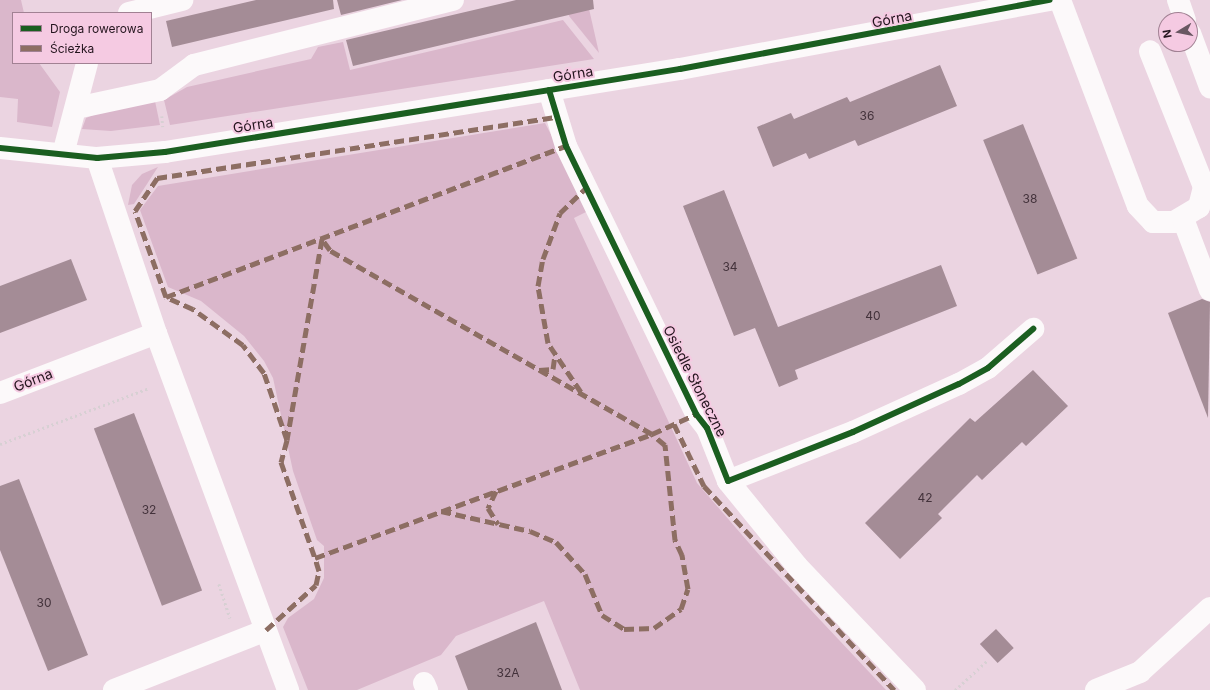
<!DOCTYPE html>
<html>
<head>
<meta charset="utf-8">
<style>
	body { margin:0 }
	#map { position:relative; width:1210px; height:690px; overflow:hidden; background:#ebd4e1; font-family:Inter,sans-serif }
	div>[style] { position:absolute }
	.green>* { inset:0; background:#dab7cb }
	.building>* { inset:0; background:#a48c96; transform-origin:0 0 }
	.path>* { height:2.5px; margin-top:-1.25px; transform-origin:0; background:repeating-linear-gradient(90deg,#d7d0d3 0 2px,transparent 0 5px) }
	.minor>* { height:22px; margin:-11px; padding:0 11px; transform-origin:11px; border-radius:11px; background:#fcf9fa }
	.quiet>* { height:5px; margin-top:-2.5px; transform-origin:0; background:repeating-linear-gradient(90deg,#8d6e63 0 10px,transparent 0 15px) }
	.cycleway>* { height:6px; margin:-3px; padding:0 3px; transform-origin:3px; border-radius:3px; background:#1b5e20 }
	span { translate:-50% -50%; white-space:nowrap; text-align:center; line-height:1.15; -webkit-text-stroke:4px #f5cae2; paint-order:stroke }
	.number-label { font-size:12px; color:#43323b }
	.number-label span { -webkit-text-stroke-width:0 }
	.street-label { font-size:14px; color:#23141d }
	.legend { position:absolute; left:12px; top:12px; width:140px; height:52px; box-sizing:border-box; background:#f5cae2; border:1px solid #a18193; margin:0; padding:5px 7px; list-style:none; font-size:12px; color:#23141d }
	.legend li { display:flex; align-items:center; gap:8px; height:20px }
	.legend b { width:20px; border:1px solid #a18193 }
	.north { position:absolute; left:1158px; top:12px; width:40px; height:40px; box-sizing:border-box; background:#f5cae2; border:1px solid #a18193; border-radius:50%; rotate:260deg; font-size:11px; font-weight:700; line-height:16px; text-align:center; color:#23141d }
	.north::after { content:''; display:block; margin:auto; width:14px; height:18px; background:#695762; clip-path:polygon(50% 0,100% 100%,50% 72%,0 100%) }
</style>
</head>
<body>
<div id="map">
	<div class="green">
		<div style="clip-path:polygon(0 0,21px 0,24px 13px,13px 13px,13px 63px,39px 63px,60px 92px,52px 127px,17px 122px,18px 99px,0 97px)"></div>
		<div style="clip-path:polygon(565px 0,587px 0,599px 53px,569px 16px)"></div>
		<div style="clip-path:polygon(563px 20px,594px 59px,170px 125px,164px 100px,187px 87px,311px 59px,318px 47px,343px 42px,350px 70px)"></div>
		<div style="clip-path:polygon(155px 101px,160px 125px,111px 131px,82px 129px,86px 118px,96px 114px)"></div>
		<div style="clip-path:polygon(545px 123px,590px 210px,574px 218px,697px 483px,762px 558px,886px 690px,580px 690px,544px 601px,456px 636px,441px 655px,357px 690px,308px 690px,283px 627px,288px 618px,314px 599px,324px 578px,324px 546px,317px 540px,293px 471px,273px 378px,264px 361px,244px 336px,201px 301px,168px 287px,140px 210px,158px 186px)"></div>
		<div style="clip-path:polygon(158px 167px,134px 204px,128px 205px,132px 185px,142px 174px)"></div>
	</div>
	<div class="building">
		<div style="clip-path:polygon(256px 0,333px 0,334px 9px,172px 47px,166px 21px)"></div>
		<div style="clip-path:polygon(337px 0,402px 0,341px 15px)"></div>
		<div style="clip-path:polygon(516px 0,593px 0,594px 9px,353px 66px,346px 40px)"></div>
		<div style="clip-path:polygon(940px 65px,957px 106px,858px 146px,855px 140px,809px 159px,806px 153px,773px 167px,757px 127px,791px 113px,794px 119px,847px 97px,850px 102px)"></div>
		<div style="left:1023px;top:124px;width:145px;height:43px;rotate:68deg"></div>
		<div style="clip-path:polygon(724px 190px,778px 327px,941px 265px,957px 306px,795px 370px,798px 379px,779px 387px,755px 328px,734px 336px,683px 206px)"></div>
		<div style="clip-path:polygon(71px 259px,87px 300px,0 333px,0 286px)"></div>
		<div style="clip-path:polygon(1202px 299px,1210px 302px,1208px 418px,1168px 313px)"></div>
		<div style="clip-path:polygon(1033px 370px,1068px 406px,1026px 446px,1022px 442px,982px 480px,977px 475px,938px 514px,942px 518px,900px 559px,865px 523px,970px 418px,975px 422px)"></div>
		<div style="left:134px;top:413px;width:190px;height:43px;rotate:69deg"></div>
		<div style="clip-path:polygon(19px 479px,88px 655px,48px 671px,0 550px,0 486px)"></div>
		<div style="clip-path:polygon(536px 622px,562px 690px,468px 690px,455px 656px)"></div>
		<div style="left:996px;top:629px;width:26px;height:22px;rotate:47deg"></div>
	</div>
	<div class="path">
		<div style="left:162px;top:116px;width:11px;rotate:85deg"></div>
		<div style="left:0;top:444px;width:159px;rotate:-20.6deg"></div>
		<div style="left:219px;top:584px;width:36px;rotate:72deg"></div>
		<div style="left:955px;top:690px;width:45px;rotate:-42.3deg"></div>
	</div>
	<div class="minor">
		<div style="left:1060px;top:0;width:220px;rotate:69.3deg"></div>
		<div style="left:1138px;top:206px;width:22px;rotate:47deg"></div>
		<div style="left:1153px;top:222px;width:21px"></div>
		<div style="left:1174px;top:222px;width:29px;rotate:-31deg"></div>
		<div style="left:1199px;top:207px;width:21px;rotate:-76deg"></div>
		<div style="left:1204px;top:187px;width:146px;rotate:-111.7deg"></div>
		<div style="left:1178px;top:0;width:21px;rotate:71deg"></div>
		<div style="left:129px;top:13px;width:55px;rotate:-13.8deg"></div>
		<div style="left:1190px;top:33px;width:58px;rotate:69.7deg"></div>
		<div style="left:549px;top:90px;width:59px;rotate:73.1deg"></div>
		<div style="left:566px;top:146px;width:298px;rotate:64.1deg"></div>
		<div style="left:696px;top:414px;width:18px;rotate:52deg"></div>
		<div style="left:707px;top:428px;width:57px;rotate:68.4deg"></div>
		<div style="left:728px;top:481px;width:134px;rotate:-21.4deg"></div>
		<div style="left:853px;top:432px;width:116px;rotate:-24.4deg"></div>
		<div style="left:959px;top:384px;width:33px;rotate:-29deg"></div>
		<div style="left:988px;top:368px;width:60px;rotate:-40.9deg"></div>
		<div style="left:76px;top:108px;width:86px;rotate:-12.1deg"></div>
		<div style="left:160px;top:90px;width:42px;rotate:-36.3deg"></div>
		<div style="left:194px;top:65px;width:267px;rotate:-14.1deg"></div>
		<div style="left:0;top:148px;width:98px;rotate:5.9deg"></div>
		<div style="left:97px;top:158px;width:68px;rotate:-5deg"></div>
		<div style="left:165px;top:152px;width:522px;rotate:-9.16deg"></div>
		<div style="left:680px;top:69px;width:376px;rotate:-10.6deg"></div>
		<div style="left:63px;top:154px;width:94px;rotate:-75.2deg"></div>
		<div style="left:97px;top:158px;width:185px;rotate:71.4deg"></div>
		<div style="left:156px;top:333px;width:381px;rotate:69.7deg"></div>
		<div style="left:1183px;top:219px;width:76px;rotate:69.2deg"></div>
		<div style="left:0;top:393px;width:167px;rotate:-21deg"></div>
		<div style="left:728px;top:481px;width:109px;rotate:50.9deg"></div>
		<div style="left:797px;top:566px;width:171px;rotate:46.4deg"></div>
		<div style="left:424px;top:683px;width:8px;rotate:67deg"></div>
		<div style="left:114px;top:690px;width:163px;rotate:-21.5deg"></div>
		<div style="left:1096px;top:690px;width:48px;rotate:-22.2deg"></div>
		<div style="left:1140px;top:672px;width:95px;rotate:-42.4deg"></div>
	</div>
	<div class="quiet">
		<div style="left:166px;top:297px;width:91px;rotate:-109.8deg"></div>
		<div style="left:135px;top:211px;width:40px;rotate:-56deg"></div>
		<div style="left:157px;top:178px;width:403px;rotate:-8.7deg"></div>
		<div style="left:539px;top:370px;width:14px;rotate:-4deg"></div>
		<div style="left:553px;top:369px;width:14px;rotate:-82deg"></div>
		<div style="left:581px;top:392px;width:59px;rotate:-124deg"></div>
		<div style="left:548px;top:343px;width:58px;rotate:-100deg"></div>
		<div style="left:538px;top:286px;width:27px;rotate:-80deg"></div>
		<div style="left:543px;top:259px;width:49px;rotate:-69.7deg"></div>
		<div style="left:560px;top:213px;width:36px;rotate:-44deg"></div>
		<div style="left:674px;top:424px;width:69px;rotate:64.2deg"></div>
		<div style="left:704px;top:486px;width:279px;rotate:47deg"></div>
		<div style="left:287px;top:440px;width:23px;rotate:105deg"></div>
		<div style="left:281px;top:462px;width:102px;rotate:70.5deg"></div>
		<div style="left:315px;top:558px;width:359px;rotate:-20.2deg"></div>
		<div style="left:652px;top:434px;width:371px;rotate:-150.3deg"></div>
		<div style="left:330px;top:250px;width:14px;rotate:-126deg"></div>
		<div style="left:322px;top:239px;width:204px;rotate:99.9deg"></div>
		<div style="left:287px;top:440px;width:71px;rotate:-108.9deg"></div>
		<div style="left:264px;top:373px;width:35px;rotate:-127deg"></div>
		<div style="left:243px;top:345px;width:62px;rotate:-144.2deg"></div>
		<div style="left:193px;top:309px;width:30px;rotate:-156deg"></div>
		<div style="left:166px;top:297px;width:428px;rotate:-20.7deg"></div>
		<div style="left:496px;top:491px;width:19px;rotate:115deg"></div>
		<div style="left:488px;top:508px;width:19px;rotate:58deg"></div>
		<div style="left:441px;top:511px;width:91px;rotate:12.7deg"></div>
		<div style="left:530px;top:531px;width:28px;rotate:23deg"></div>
		<div style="left:556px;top:542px;width:43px;rotate:47.8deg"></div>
		<div style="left:585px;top:574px;width:44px;rotate:67.5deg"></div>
		<div style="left:602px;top:615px;width:26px;rotate:32deg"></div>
		<div style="left:624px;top:629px;width:30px;rotate:-2deg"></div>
		<div style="left:654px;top:628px;width:33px;rotate:-35deg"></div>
		<div style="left:681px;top:609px;width:21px;rotate:-71deg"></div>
		<div style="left:688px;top:589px;width:35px;rotate:-100deg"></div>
		<div style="left:682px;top:555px;width:17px;rotate:-115deg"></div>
		<div style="left:675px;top:540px;width:96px;rotate:-96deg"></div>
		<div style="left:665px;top:445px;width:17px;rotate:-140deg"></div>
		<div style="left:652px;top:434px;width:48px;rotate:-24.4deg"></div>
		<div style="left:266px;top:630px;width:67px;rotate:-42deg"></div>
		<div style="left:316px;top:585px;width:14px;rotate:-78deg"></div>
		<div style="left:319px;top:571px;width:14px;rotate:-107deg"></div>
	</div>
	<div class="cycleway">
		<div style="left:549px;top:90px;width:59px;rotate:73.1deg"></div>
		<div style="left:566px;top:146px;width:298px;rotate:64.1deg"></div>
		<div style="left:696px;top:414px;width:18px;rotate:52deg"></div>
		<div style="left:707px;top:428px;width:57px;rotate:68.4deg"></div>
		<div style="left:728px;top:481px;width:134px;rotate:-21.4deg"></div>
		<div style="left:853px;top:432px;width:116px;rotate:-24.4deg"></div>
		<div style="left:959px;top:384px;width:33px;rotate:-29deg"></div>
		<div style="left:988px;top:368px;width:60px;rotate:-40.9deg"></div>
		<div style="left:0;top:148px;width:98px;rotate:5.9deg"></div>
		<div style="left:97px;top:158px;width:68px;rotate:-5deg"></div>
		<div style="left:165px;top:152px;width:522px;rotate:-9.16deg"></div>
		<div style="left:680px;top:69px;width:376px;rotate:-10.6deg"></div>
	</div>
	<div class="number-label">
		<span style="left:867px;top:116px">36</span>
		<span style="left:1030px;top:199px">38</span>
		<span style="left:730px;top:267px">34</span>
		<span style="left:873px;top:316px">40</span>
		<span style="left:925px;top:498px">42</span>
		<span style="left:149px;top:510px">32</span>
		<span style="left:44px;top:603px">30</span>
		<span style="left:508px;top:673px">32A</span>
	</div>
	<div class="street-label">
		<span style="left:892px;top:19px;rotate:-11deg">Górna</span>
		<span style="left:573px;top:74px;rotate:-9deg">Górna</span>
		<span style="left:253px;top:125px;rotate:-9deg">Górna</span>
		<span style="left:33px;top:380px;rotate:-21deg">Górna</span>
		<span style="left:695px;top:381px;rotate:63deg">Osiedle Słoneczne</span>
	</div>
	<ul class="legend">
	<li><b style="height:5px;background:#1b5e20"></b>Droga rowerowa</li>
	<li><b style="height:5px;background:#8d6e63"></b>Ścieżka</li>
	</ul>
	<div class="north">N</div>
</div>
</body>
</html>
